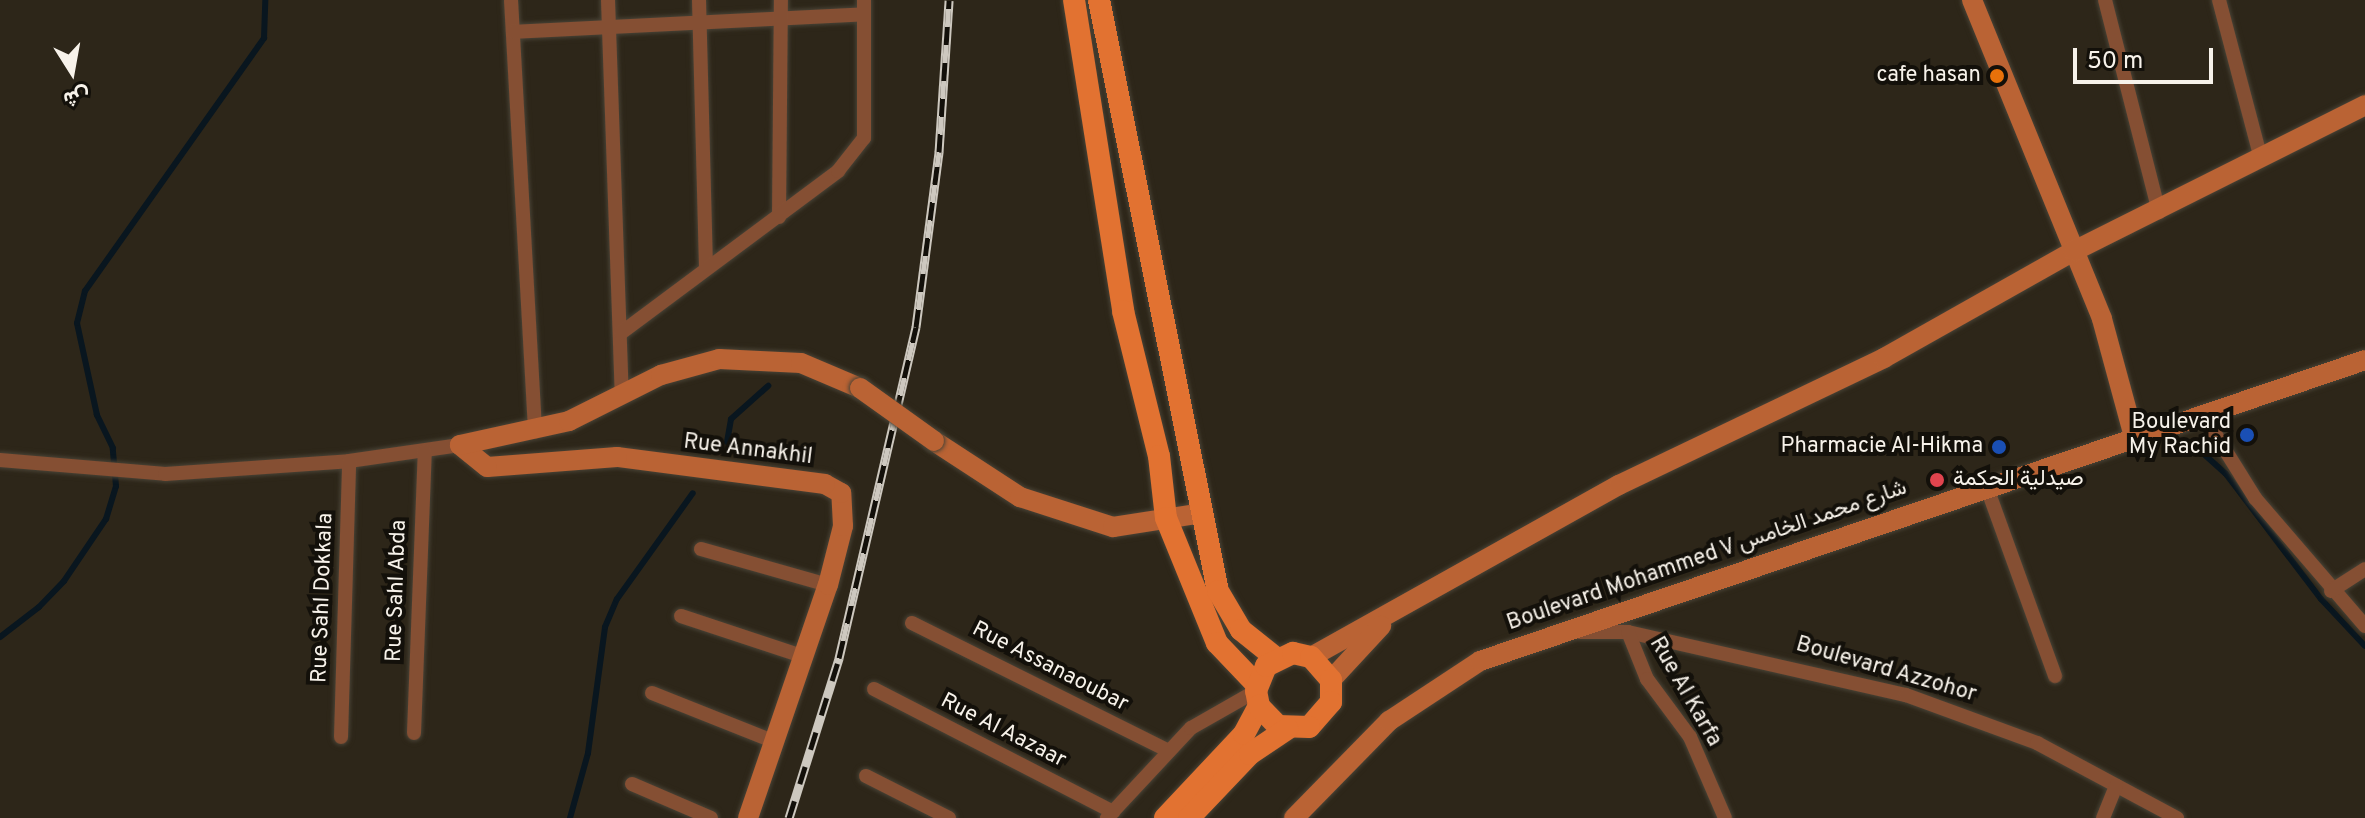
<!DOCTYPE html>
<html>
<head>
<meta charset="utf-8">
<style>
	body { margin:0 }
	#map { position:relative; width:2365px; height:818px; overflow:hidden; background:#2d2619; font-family:Overpass,Vazirmatn,sans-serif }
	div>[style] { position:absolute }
	.stream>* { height:6px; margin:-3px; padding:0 3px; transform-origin:3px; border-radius:3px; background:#09161f }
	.roads { filter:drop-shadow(0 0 2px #494336) drop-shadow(0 0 2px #494336) }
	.street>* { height:14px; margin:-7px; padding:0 7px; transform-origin:7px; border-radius:7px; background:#854f33 }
	.secondary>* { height:20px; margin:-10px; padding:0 10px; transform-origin:10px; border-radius:10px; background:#ba6334 }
	.primary>* { height:22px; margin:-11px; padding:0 11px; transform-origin:11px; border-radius:11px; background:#e27231 }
	.rail>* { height:9px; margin-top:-4.5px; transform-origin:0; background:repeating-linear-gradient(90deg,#13100a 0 18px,#cdc8bf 0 36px); box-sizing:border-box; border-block:2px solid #cdc8bf }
	.bridges { filter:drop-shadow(0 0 2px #494336) drop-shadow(0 0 2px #494336) }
	.secondary-bridge>* { height:20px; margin:-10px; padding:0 10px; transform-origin:10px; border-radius:10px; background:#ba6334 }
	.dots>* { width:22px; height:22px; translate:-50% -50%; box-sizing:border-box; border:4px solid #13100a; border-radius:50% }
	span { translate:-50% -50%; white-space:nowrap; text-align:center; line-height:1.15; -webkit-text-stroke:8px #13100a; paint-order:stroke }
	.poi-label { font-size:22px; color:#f7f2ea }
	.right { translate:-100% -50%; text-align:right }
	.left { translate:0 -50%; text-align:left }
	.street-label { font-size:22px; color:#f7f2ea }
	.north { position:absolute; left:32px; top:32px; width:80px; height:80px; -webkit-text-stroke:6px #13100a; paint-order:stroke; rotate:169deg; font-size:22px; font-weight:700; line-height:32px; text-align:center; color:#f7f2ea }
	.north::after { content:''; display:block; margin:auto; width:28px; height:36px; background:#f7f2ea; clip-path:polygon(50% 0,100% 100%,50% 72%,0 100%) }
	.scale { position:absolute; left:2073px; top:48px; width:140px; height:36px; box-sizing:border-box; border:4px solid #f7f2ea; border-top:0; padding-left:10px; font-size:24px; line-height:28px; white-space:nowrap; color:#f7f2ea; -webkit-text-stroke:6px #13100a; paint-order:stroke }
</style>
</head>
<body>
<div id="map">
	<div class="stream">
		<div style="left:727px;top:442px;width:23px;rotate:-80deg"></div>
		<div style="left:731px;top:419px;width:50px;rotate:-41.7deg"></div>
		<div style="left:2196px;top:447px;width:40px;rotate:42deg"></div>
		<div style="left:2226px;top:474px;width:157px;rotate:52.8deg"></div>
		<div style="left:2321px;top:599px;width:64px;rotate:46.9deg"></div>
		<div style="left:0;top:637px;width:49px;rotate:-37.6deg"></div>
		<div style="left:39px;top:607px;width:36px;rotate:-46deg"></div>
		<div style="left:64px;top:581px;width:75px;rotate:-55.9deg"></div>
		<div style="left:106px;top:519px;width:34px;rotate:-73deg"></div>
		<div style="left:116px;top:486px;width:38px;rotate:-95deg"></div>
		<div style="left:113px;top:448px;width:37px;rotate:-116deg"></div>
		<div style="left:97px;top:415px;width:94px;rotate:-102.3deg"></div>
		<div style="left:77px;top:323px;width:33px;rotate:-76deg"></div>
		<div style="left:85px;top:291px;width:310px;rotate:-54.7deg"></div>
		<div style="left:264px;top:38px;width:38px;rotate:-88deg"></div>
		<div style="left:570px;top:818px;width:67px;rotate:-74.5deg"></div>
		<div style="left:588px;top:753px;width:127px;rotate:-82.3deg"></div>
		<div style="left:605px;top:627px;width:30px;rotate:-67deg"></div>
		<div style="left:617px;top:599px;width:130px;rotate:-54.4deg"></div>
	</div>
	<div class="roads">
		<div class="street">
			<div style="left:511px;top:0;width:432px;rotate:86.8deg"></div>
			<div style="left:608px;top:0;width:396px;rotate:88deg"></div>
			<div style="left:699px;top:0;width:268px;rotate:88.5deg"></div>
			<div style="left:2105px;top:0;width:219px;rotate:75.7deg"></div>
			<div style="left:2219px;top:0;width:164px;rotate:75.2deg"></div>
			<div style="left:513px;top:32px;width:351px;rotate:-2.9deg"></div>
			<div style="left:779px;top:217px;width:217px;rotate:-89.5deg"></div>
			<div style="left:621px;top:333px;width:271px;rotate:-36.7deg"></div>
			<div style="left:838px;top:171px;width:42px;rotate:-51.8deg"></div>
			<div style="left:864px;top:138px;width:138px;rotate:-90deg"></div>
			<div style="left:2204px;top:416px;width:97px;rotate:58.1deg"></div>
			<div style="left:2255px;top:498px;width:169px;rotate:49.3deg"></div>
			<div style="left:0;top:460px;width:166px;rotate:4.8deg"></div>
			<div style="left:165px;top:474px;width:184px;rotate:-4deg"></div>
			<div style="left:349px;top:461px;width:112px;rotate:-8.2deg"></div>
			<div style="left:1987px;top:488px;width:200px;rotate:70.1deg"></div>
			<div style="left:701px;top:549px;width:132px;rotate:15.8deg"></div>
			<div style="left:2331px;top:591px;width:40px;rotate:-32.9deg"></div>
			<div style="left:681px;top:616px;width:131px;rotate:18.3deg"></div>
			<div style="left:912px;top:623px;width:287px;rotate:26.5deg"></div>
			<div style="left:1580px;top:632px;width:48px"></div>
			<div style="left:1628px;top:632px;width:285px;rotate:12.8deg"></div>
			<div style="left:1906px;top:695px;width:140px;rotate:20.1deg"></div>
			<div style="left:2037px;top:743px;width:159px;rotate:28.2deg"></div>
			<div style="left:1628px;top:632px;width:51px;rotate:68deg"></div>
			<div style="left:1647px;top:679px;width:72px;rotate:53.4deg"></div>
			<div style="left:1690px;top:737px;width:88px;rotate:66.6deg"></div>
			<div style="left:874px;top:689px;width:269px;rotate:27.2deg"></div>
			<div style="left:652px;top:693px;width:132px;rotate:21.7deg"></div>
			<div style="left:414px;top:733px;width:282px;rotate:-87.8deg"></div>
			<div style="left:341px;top:737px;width:276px;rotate:-88.3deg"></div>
			<div style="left:866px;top:776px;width:93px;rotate:26.8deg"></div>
			<div style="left:632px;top:784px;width:86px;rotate:23.3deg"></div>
			<div style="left:1107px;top:818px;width:123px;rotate:-47deg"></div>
			<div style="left:1191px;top:728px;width:75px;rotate:-29.6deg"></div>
			<div style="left:2103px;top:818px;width:35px;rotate:-68deg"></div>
		</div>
		<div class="secondary">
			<div style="left:1972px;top:0;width:344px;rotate:67.8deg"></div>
			<div style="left:2102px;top:319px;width:122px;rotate:74.8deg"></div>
			<div style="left:934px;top:441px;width:103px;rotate:33.1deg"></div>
			<div style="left:1020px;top:497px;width:98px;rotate:17.9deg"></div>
			<div style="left:1113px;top:527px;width:90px;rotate:-8.9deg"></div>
			<div style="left:1311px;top:657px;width:353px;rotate:-29.2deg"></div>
			<div style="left:1619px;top:485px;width:294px;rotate:-25.6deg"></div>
			<div style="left:1884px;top:358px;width:218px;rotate:-29.4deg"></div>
			<div style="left:2074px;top:251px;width:326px;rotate:-26.6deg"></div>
			<div style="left:1331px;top:680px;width:74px;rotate:-47.2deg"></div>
			<div style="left:748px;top:818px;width:246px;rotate:-71.1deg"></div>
			<div style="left:828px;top:585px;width:61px;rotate:-75.7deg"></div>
			<div style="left:843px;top:526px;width:33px;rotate:-93deg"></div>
			<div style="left:841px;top:493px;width:18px;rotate:-151deg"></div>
			<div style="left:825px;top:484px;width:210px;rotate:-172.6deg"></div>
			<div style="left:617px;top:457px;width:130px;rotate:175.6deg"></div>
			<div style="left:487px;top:467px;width:35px;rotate:-141deg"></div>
			<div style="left:460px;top:445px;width:112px;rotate:-12.4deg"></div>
			<div style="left:569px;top:421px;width:103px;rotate:-26.6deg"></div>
			<div style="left:661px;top:375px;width:60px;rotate:-15.4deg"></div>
			<div style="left:719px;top:359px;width:82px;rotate:2.8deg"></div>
			<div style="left:801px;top:363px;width:64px;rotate:23deg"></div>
			<div style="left:1294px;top:818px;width:136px;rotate:-45.6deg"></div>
			<div style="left:1389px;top:721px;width:109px;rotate:-33.4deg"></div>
			<div style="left:1480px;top:661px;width:935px;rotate:-18.78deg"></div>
		</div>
		<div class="primary">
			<div style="left:1074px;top:0;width:315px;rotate:81deg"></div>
			<div style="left:1123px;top:311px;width:149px;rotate:76.1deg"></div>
			<div style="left:1159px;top:456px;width:62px;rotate:83.6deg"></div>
			<div style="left:1166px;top:518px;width:135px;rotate:67.8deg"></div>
			<div style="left:1217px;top:643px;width:58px;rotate:46.4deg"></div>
			<div style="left:1099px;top:0;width:603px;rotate:78.62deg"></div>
			<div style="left:1218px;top:591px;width:45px;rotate:59.5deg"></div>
			<div style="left:1241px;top:630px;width:45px;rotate:38.7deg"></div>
			<div style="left:1165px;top:818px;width:115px;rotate:-46.8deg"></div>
			<div style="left:1244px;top:734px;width:32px;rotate:-62deg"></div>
			<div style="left:1259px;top:706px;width:15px;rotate:-101deg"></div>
			<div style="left:1256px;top:691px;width:27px;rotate:-68deg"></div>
			<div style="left:1266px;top:666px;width:30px;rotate:-26deg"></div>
			<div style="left:1293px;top:653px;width:18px;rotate:13deg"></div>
			<div style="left:1311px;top:657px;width:30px;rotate:49deg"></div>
			<div style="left:1331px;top:680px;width:22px;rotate:90deg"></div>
			<div style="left:1331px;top:702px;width:33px;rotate:131deg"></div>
			<div style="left:1309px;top:727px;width:31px;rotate:-178deg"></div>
			<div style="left:1278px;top:726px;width:28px;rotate:-134deg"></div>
			<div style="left:1189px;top:818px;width:88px;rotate:-46.4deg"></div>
			<div style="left:1250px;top:754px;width:45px;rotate:-34deg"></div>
		</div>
	</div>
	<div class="rail">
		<div style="left:789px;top:818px;width:168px;rotate:-72.6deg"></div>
		<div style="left:839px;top:658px;width:340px;rotate:-76.9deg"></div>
		<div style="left:916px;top:327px;width:177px;rotate:-82.5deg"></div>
		<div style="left:939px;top:152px;width:152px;rotate:-86.2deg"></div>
	</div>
	<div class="bridges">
		<div class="secondary-bridge">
			<div style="left:860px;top:388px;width:91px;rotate:35.6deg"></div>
		</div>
	</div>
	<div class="dots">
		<div style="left:1997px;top:76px;background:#e8710a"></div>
		<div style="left:2247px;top:435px;background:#1a4fb4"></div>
		<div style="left:1999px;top:447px;background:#1a4fb4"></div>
		<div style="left:1937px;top:480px;background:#e0444e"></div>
	</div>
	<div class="poi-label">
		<span class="right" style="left:1981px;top:76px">cafe hasan</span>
		<span class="right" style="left:2231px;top:435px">Boulevard<br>My Rachid</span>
		<span class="right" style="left:1983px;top:447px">Pharmacie Al-Hikma</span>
		<span class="left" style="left:1953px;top:480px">صيدلية الحكمة</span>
	</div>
	<div class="street-label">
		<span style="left:748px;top:450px;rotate:7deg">Rue Annakhil</span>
		<span style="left:1707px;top:556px;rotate:-19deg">Boulevard Mohammed V شارع محمد الخامس</span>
		<span style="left:397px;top:591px;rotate:-88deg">Rue Sahl Abda</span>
		<span style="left:323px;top:598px;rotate:-88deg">Rue Sahl Dokkala</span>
		<span style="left:1050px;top:667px;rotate:27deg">Rue Assanaoubar</span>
		<span style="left:1886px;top:670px;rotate:16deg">Boulevard Azzohor</span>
		<span style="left:1685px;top:692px;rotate:60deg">Rue Al Karfa</span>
		<span style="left:1003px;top:731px;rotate:27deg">Rue Al Aazaar</span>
	</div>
	<div class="north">ش</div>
	<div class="scale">50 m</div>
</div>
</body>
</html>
